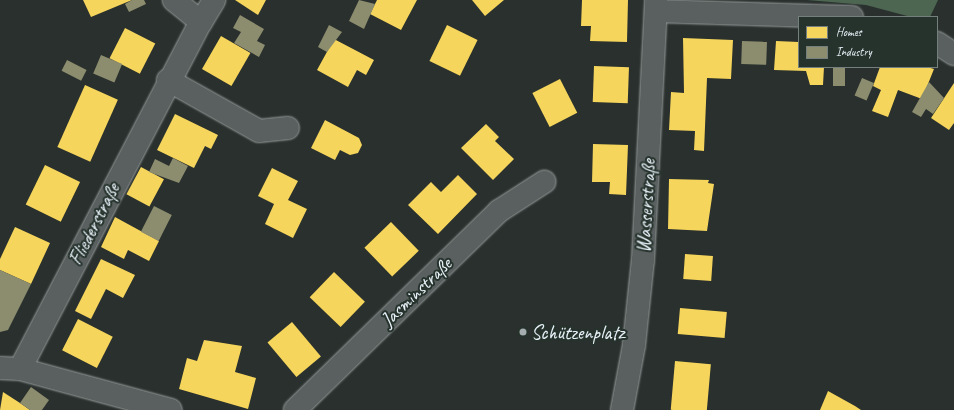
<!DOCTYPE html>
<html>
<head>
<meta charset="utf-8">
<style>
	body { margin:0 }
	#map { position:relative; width:954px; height:410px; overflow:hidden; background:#29302d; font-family:Caveat,sans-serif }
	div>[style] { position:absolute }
	.green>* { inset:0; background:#4c6651 }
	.homes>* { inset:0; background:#f6d55c; transform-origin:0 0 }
	.industry>* { inset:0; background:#8c8c6e; transform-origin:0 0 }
	.roads { filter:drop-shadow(0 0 1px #959a9a) drop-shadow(0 0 1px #959a9a) }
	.street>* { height:22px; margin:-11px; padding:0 11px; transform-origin:11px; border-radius:11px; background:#5a6060 }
	.dots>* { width:11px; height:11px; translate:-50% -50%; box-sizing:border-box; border:2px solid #26332d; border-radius:50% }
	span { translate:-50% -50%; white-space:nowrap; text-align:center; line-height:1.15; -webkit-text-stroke:4px #26332d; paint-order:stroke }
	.street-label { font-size:20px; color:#e8f1f8 }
	.poi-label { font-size:20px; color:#e8f1f8 }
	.left { translate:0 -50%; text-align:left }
	.legend { position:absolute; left:798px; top:16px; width:140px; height:52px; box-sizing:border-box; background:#26332d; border:1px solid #747f7e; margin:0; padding:5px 7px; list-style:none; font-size:12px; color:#e8f1f8 }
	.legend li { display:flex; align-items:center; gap:8px; height:20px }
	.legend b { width:20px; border:1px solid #747f7e }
</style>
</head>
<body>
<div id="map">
	<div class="green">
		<div style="clip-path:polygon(807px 0,938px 0,930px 17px,911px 17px,866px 5px)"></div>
	</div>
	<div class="homes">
		<div style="clip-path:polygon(83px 0,132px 0,91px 17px)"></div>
		<div style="clip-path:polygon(235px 0,266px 0,258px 15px)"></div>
		<div style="clip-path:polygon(377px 0,417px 0,401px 30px,370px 14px)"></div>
		<div style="clip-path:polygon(472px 0,504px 0,485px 16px)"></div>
		<div style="clip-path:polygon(582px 0,628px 0,627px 42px,590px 41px,591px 26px,581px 26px)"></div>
		<div style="left:447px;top:25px;width:34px;height:40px;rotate:26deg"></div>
		<div style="left:125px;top:28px;width:34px;height:34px;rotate:27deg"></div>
		<div style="left:221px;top:36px;width:34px;height:38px;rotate:30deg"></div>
		<div style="clip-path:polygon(683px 38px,733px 40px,731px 79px,707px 78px,704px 151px,694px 150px,695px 131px,669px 130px,671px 92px,684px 93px)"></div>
		<div style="clip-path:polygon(334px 39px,374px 60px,366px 75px,357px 70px,348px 87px,317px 70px)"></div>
		<div style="clip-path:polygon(776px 41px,799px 42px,799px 67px,824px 67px,823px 85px,810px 85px,806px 71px,774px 70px)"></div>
		<div style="left:594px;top:66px;width:35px;height:36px;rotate:2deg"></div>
		<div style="clip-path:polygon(880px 67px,927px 67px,934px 69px,922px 99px,898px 90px,888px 117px,872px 111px,881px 90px,873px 86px)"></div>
		<div style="left:560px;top:79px;width:38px;height:31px;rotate:63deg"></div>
		<div style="clip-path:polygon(954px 83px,954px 123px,949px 130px,931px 118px)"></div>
		<div style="left:85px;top:85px;width:36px;height:68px;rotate:24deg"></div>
		<div style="clip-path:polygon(175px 114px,218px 135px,211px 149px,205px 146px,194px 168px,157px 150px)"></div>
		<div style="clip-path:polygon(325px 120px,359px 138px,362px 145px,358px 153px,350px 155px,340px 150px,335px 160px,311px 148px)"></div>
		<div style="clip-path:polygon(486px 124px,499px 137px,495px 141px,514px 159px,493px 180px,461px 148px)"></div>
		<div style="clip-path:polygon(593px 144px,628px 145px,626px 195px,609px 194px,610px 182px,592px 182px)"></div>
		<div style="left:45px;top:165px;width:39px;height:44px;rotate:26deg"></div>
		<div style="left:141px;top:167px;width:26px;height:31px;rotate:28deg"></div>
		<div style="clip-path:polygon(272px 168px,298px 181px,288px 200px,307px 209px,293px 238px,265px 224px,274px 204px,258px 196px)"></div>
		<div style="clip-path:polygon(458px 175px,477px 194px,438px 234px,408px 205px,431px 182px,441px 192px)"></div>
		<div style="clip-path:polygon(669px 179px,709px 180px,708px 183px,714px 184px,707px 231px,668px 229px)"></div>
		<div style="clip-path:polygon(115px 217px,159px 241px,149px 261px,128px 250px,124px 259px,101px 247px)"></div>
		<div style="left:391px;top:222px;width:40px;height:37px;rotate:46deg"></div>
		<div style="clip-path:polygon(15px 227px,50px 243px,31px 284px,0 270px,0 259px)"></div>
		<div style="left:685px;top:254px;width:28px;height:25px;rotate:4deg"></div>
		<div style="clip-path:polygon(101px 259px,135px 275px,123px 298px,106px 289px,91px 319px,75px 311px)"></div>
		<div style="left:334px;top:272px;width:43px;height:35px;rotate:44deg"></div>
		<div style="left:680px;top:308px;width:47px;height:26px;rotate:5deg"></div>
		<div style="left:78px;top:319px;width:39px;height:35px;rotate:27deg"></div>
		<div style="left:292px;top:322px;width:45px;height:32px;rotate:50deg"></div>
		<div style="clip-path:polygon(204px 340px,242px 346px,235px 372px,256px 378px,248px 409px,179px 389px,187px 358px,197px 361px)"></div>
		<div style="left:675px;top:361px;width:36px;height:49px;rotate:5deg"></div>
		<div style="clip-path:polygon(828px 391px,855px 406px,861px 410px,820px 410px)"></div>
		<div style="clip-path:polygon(3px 392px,20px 403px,30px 410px,0 410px)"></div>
	</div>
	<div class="industry">
		<div style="clip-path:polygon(132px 0,144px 0,146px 4px,129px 12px,125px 4px)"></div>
		<div style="clip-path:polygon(359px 0,375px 4px,364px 29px,349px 21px)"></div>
		<div style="clip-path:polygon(240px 15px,264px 29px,257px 41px,265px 45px,259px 57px,234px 43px,241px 32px,233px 28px)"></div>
		<div style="clip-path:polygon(329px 25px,342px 32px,327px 52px,318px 47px)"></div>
		<div style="left:742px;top:41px;width:25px;height:23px;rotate:2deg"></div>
		<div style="left:101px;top:55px;width:23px;height:20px;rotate:23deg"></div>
		<div style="left:67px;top:60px;width:22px;height:12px;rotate:27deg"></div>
		<div style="left:833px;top:67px;width:12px;height:19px"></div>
		<div style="left:862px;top:78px;width:13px;height:19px;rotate:23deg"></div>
		<div style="clip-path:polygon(929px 82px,944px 98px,933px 114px,926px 109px,921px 117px,912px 112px)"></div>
		<div style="clip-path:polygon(173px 158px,188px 166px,179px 183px,149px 172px,155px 159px,169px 166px)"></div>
		<div style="left:154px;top:206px;width:20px;height:29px;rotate:27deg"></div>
		<div style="clip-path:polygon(0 270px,31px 284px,8px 330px,0 332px)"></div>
		<div style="clip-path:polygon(31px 387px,49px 400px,42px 410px,30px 410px,20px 403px)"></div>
	</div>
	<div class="roads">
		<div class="street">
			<div style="left:656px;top:11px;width:196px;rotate:1.8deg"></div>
			<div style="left:201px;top:22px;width:26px;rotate:-59deg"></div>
			<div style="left:937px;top:43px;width:20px;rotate:33deg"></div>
			<div style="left:168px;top:80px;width:104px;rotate:29.3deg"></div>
			<div style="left:259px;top:131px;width:29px;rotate:-6deg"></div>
			<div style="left:0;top:368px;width:20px;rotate:3deg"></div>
			<div style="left:20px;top:369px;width:156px;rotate:15.2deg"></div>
			<div style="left:20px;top:369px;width:391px;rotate:-62.5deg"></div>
			<div style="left:201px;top:22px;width:35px;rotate:-141deg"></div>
			<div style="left:295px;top:410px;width:285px;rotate:-44.3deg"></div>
			<div style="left:499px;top:211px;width:54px;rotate:-32.8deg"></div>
			<div style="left:622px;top:410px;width:66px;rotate:-79.5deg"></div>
			<div style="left:634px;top:345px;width:85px;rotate:-84deg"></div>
			<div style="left:643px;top:260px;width:260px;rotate:-87.1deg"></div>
		</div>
	</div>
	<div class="dots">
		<div style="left:523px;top:332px;background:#a5adb1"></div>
	</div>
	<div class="street-label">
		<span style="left:646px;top:206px;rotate:-87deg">Wasserstraße</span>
		<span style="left:94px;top:224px;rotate:-63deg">Fliederstraße</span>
		<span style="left:416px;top:292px;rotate:-44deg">Jasminstraße</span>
	</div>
	<div class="poi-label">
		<span class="left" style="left:531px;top:332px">Schützenplatz</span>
	</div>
	<ul class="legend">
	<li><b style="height:11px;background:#f6d55c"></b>Homes</li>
	<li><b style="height:11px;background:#8c8c6e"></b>Industry</li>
	</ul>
</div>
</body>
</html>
